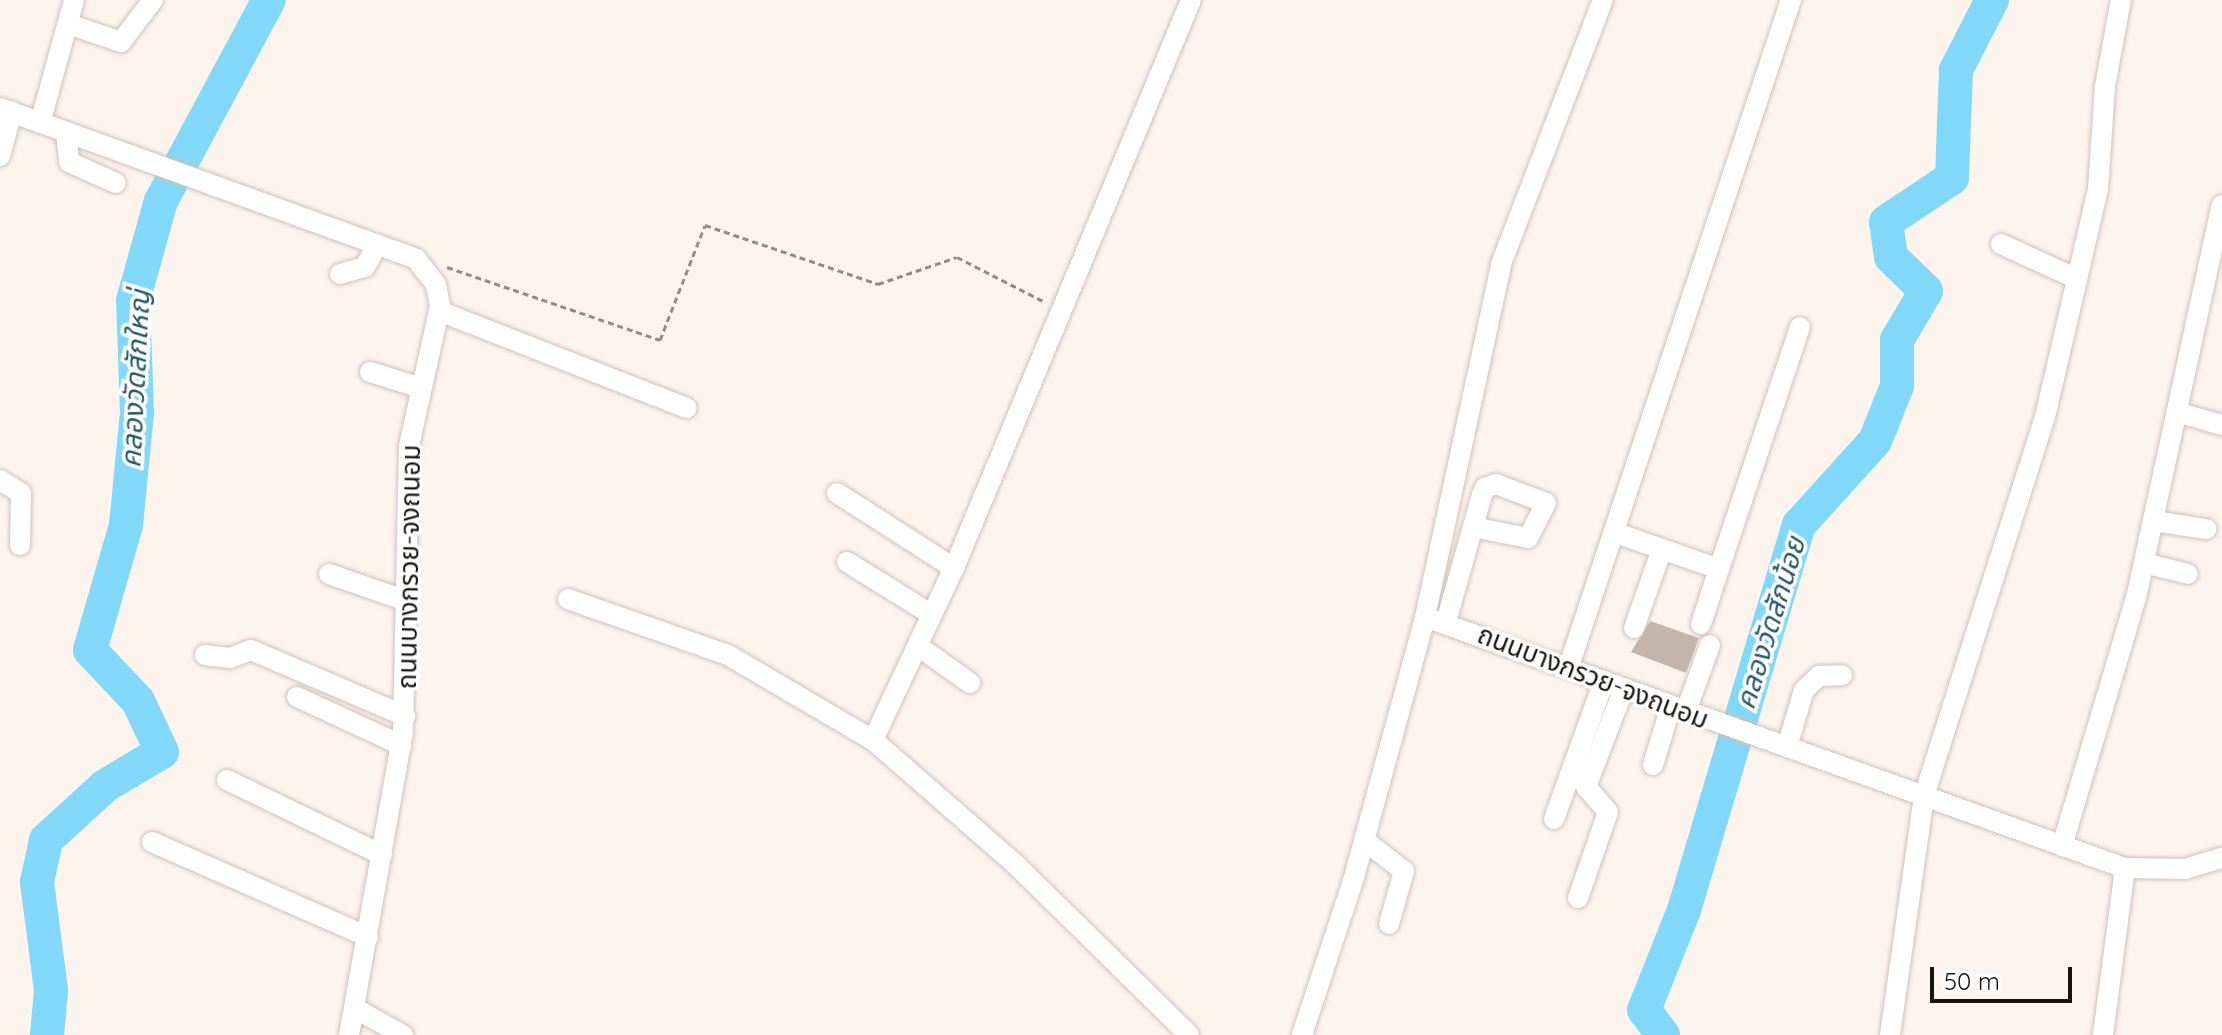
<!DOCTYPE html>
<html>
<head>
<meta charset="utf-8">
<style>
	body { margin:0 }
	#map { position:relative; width:2222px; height:1035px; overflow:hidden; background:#fef4ee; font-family:Quicksand,"Noto Sans Thai",sans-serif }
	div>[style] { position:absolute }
	.river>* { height:34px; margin:-17px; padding:0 17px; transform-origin:17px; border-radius:17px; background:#82d8f8 }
	.building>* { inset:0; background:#c3b5a9 }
	.path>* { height:3px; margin-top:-1.5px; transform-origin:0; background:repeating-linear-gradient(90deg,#938b86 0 6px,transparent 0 10px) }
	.roads { filter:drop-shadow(0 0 2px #d1c1b8) drop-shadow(0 0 2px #d1c1b8) }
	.minor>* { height:20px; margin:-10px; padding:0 10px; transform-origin:10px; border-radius:10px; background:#fff }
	span { translate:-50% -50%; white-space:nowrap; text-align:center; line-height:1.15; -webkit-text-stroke:7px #fff; paint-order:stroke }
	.street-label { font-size:26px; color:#191310 }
	.water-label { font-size:28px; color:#275869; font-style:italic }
	.scale { position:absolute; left:1930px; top:967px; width:142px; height:36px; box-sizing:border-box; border:4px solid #191310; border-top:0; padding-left:10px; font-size:24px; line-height:28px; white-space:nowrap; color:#191310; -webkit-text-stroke:6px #fff; paint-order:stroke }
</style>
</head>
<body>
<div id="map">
	<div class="river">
		<div style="left:47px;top:1035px;width:45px;rotate:-84.9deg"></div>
		<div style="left:51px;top:990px;width:109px;rotate:-97.4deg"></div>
		<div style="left:37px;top:882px;width:43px;rotate:-77.9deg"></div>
		<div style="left:46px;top:840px;width:80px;rotate:-42.5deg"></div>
		<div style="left:105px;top:786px;width:66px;rotate:-30.8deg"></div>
		<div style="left:162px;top:752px;width:56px;rotate:-115.2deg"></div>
		<div style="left:138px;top:701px;width:70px;rotate:-133.3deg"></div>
		<div style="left:90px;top:650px;width:130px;rotate:-73.9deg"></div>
		<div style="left:126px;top:525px;width:113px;rotate:-84.4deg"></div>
		<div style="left:137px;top:413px;width:112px;rotate:-92deg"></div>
		<div style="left:133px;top:301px;width:104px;rotate:-74.4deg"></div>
		<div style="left:161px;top:201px;width:228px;rotate:-61.8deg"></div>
		<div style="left:1663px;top:1035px;width:31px;rotate:-127deg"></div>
		<div style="left:1644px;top:1010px;width:108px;rotate:-68.2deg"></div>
		<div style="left:1684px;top:910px;width:402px;rotate:-73.4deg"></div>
		<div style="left:1799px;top:525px;width:113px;rotate:-47.9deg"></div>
		<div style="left:1875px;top:441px;width:59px;rotate:-68.2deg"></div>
		<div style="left:1897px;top:386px;width:46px;rotate:-90deg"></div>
		<div style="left:1897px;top:340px;width:57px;rotate:-59.4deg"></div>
		<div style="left:1926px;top:291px;width:49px;rotate:-135.8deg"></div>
		<div style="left:1891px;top:257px;width:35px;rotate:-98deg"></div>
		<div style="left:1886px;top:222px;width:79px;rotate:-33.7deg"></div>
		<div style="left:1952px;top:178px;width:108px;rotate:-87.9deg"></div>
		<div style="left:1956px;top:70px;width:79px;rotate:-62.8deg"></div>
	</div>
	<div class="building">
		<div style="clip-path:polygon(1650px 621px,1699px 638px,1686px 673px,1631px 652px)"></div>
	</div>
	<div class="path">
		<div style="left:447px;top:267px;width:225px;rotate:18.9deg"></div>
		<div style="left:660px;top:340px;width:123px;rotate:-68.6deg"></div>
		<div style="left:705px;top:225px;width:183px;rotate:18.8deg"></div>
		<div style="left:878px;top:284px;width:83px;rotate:-18.9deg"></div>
		<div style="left:957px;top:257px;width:97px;rotate:27.1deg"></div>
	</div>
	<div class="roads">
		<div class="minor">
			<div style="left:71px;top:25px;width:53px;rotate:18.8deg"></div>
			<div style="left:121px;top:42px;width:53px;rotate:-52.7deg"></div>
			<div style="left:0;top:108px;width:443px;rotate:19.9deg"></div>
			<div style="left:416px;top:259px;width:33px;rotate:52deg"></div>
			<div style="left:436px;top:285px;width:21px;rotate:79deg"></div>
			<div style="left:440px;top:306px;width:143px;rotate:102.5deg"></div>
			<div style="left:409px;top:446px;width:286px;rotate:91.2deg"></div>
			<div style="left:403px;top:732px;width:308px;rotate:100.1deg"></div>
			<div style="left:40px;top:123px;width:128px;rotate:-74.5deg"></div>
			<div style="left:66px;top:132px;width:30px;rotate:84deg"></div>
			<div style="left:69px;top:162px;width:51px;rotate:24.1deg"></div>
			<div style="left:0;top:156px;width:46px;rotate:-74.7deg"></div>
			<div style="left:2001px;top:244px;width:84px;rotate:24.7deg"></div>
			<div style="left:340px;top:274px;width:26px;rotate:-16deg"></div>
			<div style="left:365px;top:267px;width:25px;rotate:-61deg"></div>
			<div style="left:439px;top:311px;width:266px;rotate:21.4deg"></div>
			<div style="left:370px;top:372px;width:53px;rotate:17.4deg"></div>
			<div style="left:2180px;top:413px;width:44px;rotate:15.9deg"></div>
			<div style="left:0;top:480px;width:25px;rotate:32deg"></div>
			<div style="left:21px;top:493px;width:52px;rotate:91.1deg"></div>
			<div style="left:837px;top:493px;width:139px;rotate:32.7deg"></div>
			<div style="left:2154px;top:521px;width:53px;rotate:8.7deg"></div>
			<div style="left:1616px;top:533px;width:109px;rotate:19.3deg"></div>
			<div style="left:1719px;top:569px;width:255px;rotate:-71.5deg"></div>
			<div style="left:847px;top:562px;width:99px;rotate:31.8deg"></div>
			<div style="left:2144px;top:563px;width:45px;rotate:14deg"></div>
			<div style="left:329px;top:574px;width:83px;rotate:19.1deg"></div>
			<div style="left:568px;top:599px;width:170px;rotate:19.3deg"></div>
			<div style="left:728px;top:655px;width:168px;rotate:30.4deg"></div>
			<div style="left:873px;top:740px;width:187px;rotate:41.1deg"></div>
			<div style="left:1014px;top:863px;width:245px;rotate:44.5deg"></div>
			<div style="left:1425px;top:617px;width:361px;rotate:-77.8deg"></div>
			<div style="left:1501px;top:264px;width:283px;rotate:-68.9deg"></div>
			<div style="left:1446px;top:622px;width:132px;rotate:-74.2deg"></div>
			<div style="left:1482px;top:495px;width:8px;rotate:-67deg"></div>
			<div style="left:1485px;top:488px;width:12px;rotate:-20deg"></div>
			<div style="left:1496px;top:484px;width:53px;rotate:20.8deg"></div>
			<div style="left:1546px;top:503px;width:39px;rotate:117deg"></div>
			<div style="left:1528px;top:538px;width:56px;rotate:-168.7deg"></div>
			<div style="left:1701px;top:624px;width:58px;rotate:-71.9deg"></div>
			<div style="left:1634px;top:628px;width:84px;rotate:-70.5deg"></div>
			<div style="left:918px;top:646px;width:64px;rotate:35.4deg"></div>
			<div style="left:205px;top:655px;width:25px;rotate:7deg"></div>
			<div style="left:230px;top:658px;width:22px;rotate:-21deg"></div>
			<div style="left:251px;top:650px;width:168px;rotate:23.2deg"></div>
			<div style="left:1569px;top:666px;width:702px;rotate:-71.57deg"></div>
			<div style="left:297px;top:697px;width:115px;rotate:24.8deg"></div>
			<div style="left:1686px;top:711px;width:70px;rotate:-70deg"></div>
			<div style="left:873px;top:740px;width:190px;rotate:-64.8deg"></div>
			<div style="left:954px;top:568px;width:615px;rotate:-67.35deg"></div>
			<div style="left:1787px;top:747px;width:59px;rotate:-73.4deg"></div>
			<div style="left:1804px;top:690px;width:21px;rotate:-43deg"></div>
			<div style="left:1819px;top:676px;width:23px;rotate:-2deg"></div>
			<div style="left:1653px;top:765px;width:62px;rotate:-73deg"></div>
			<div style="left:227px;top:780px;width:172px;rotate:25.8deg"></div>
			<div style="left:1554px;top:819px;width:147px;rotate:-70.1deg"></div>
			<div style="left:1365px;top:841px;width:49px;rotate:37.6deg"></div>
			<div style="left:1404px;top:871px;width:55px;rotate:105.8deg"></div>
			<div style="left:152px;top:842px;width:236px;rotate:23.7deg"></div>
			<div style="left:2062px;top:846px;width:259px;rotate:-73.4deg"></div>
			<div style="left:2136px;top:598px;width:402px;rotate:-77.7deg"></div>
			<div style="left:1578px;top:898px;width:91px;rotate:-70.8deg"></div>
			<div style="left:1608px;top:812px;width:33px;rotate:-131deg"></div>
			<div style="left:1586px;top:787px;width:106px;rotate:-69deg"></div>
			<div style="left:356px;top:1009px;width:54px;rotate:29deg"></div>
			<div style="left:1302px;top:1035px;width:162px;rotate:-71.7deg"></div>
			<div style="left:1353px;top:881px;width:274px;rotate:-74.7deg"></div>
			<div style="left:1425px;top:617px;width:744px;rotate:19.73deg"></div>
			<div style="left:2125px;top:868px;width:60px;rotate:1deg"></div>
			<div style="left:2185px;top:869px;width:39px;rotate:-17deg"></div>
			<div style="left:1890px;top:1035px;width:241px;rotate:-81.9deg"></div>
			<div style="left:1924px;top:796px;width:398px;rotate:-72.3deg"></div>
			<div style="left:2045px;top:417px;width:234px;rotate:-76.9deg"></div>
			<div style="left:2098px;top:189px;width:103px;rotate:-86.1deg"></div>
			<div style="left:2105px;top:86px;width:87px;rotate:-79.5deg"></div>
			<div style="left:2103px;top:1035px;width:168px;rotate:-82.5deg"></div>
		</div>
	</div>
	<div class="street-label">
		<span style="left:409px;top:567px;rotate:-89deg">ถนนบางกรวย-จงถนอม</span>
		<span style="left:1593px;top:677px;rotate:21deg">ถนนบางกรวย-จงถนอม</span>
	</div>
	<div class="water-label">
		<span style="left:135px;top:379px;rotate:-87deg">คลองวัดสักใหญ่</span>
		<span style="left:1770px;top:623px;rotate:-73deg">คลองวัดสักน้อย</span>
	</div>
	<div class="scale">50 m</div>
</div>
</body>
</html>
